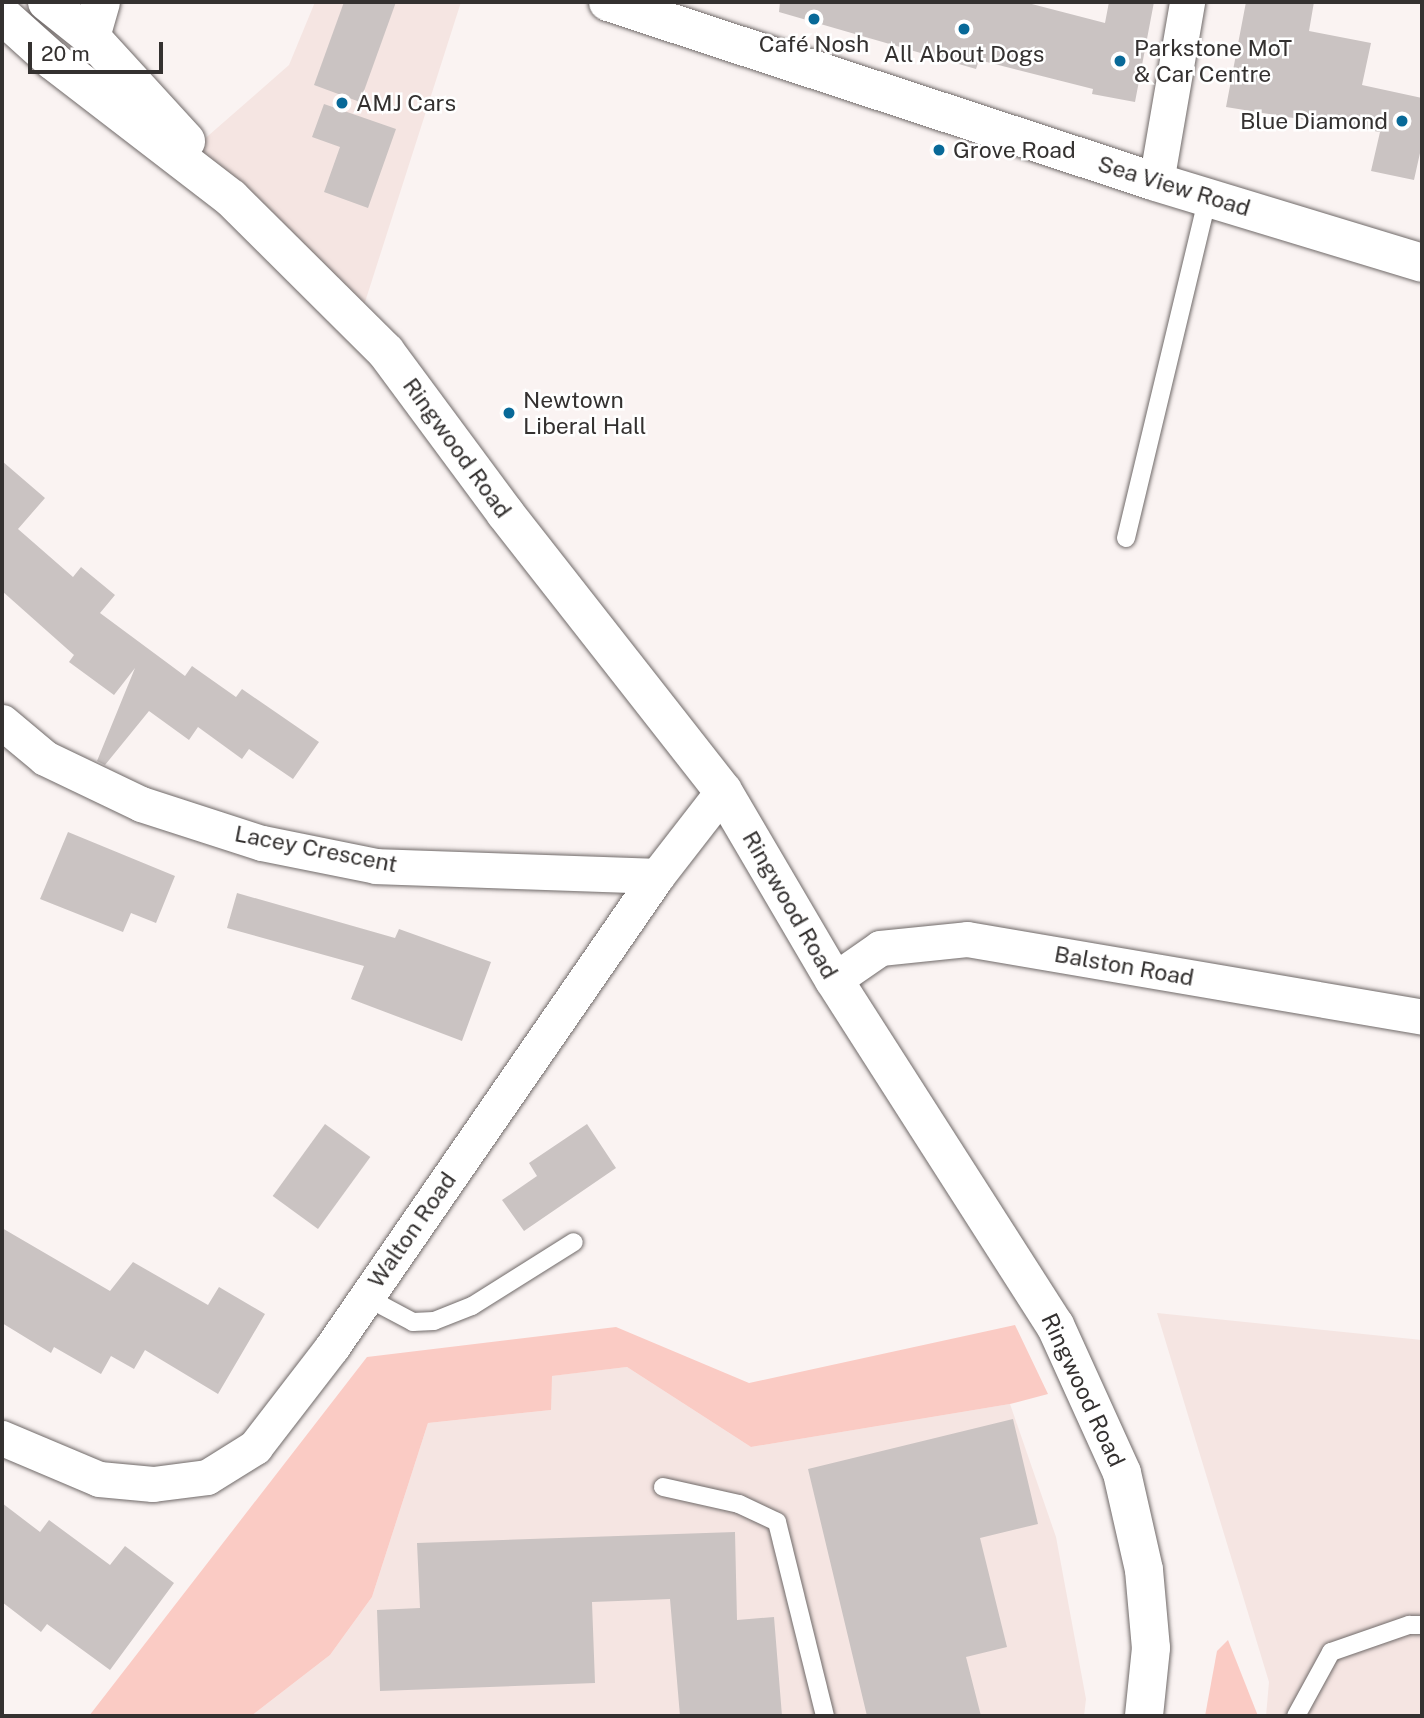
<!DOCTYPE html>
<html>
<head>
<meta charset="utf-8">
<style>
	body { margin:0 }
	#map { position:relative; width:1424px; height:1718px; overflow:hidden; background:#faf3f2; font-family:"Public Sans",sans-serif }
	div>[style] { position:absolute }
	.built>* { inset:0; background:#f5e5e2 }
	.green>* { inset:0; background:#facbc4 }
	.building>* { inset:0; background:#cac3c2; transform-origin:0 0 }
	.roads { filter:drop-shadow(0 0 2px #706a69) drop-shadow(0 0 2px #706a69) }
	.lane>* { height:18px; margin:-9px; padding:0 9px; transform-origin:9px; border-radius:9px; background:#fff }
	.street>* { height:35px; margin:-17.5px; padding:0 17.5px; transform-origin:17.5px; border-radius:17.5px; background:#fff }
	.secondary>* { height:38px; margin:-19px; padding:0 19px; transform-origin:19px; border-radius:19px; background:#fff }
	.dots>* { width:19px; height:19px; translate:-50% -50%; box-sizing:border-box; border:4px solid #fff; border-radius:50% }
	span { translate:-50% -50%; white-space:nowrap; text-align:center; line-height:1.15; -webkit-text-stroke:5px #fff; paint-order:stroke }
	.poi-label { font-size:23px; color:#343130 }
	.left { translate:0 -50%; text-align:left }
	.right { translate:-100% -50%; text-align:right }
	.street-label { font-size:23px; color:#343130 }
	.frame { position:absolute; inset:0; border:4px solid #343130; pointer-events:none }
	.scale { position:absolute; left:28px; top:42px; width:135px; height:32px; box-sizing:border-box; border:4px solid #343130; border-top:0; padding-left:9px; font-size:21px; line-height:24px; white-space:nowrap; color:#343130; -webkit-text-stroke:5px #fff; paint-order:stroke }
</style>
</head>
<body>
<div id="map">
	<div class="built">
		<div style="clip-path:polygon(315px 2px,461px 2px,358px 324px,193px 149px,289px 65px)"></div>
		<div style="clip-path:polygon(1157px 1313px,1422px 1340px,1422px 1716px,1266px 1716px,1269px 1682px)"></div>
		<div style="clip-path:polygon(627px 1367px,751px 1447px,1010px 1404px,1056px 1537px,1086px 1699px,1084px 1716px,251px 1716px,330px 1655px,372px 1597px,428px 1423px,551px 1410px,551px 1376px)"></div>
	</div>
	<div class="green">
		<div style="clip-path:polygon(1015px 1325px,1048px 1394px,1010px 1404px,751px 1447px,627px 1367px,552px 1376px,551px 1410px,428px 1423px,372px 1597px,330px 1655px,251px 1716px,89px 1716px,367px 1357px,616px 1327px,749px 1383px)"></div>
		<div style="clip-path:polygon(1228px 1640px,1258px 1716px,1205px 1716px,1217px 1651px)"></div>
	</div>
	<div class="building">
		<div style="clip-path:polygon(344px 2px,396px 2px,360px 102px,314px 85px)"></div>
		<div style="clip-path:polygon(780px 2px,1024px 2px,1105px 23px,1109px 2px,1154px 2px,1135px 102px,1092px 94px,1093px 89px,979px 60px,976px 69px,779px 12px)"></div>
		<div style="clip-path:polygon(1246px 2px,1314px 2px,1309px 31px,1371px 43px,1362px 85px,1422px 98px,1422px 144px,1414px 180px,1371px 171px,1380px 132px,1226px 107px)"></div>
		<div style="clip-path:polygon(324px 104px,396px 129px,368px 208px,324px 192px,340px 147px,312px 137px)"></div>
		<div style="clip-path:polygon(2px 461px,45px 498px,18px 529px,73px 577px,81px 567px,115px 595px,100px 613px,185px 676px,192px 666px,236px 697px,242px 689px,319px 742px,293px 779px,249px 749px,242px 759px,198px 727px,189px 740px,149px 711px,105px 765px,97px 761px,135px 668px,114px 695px,69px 662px,74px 655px,2px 591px)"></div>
		<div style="clip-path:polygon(68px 832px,175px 876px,156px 923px,131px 913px,123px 932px,40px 899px)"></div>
		<div style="clip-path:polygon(237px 893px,395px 938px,399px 929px,491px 962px,462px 1041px,351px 999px,364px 966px,227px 928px)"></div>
		<div style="left:325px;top:1124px;width:56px;height:89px;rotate:36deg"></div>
		<div style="clip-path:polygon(587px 1124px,616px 1168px,524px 1231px,502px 1200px,537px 1176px,529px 1163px)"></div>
		<div style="clip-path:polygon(2px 1228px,110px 1291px,133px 1262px,208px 1305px,219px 1287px,265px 1314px,218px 1394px,145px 1350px,134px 1369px,111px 1356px,101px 1374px,54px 1347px,51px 1353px,2px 1323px)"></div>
		<div style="clip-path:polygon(1013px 1419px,1038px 1524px,980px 1538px,1007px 1647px,966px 1657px,981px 1716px,867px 1716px,808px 1469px)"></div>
		<div style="clip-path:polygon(2px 1503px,40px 1532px,49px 1520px,110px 1565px,125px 1546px,174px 1583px,110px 1670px,47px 1624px,41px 1632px,2px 1602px)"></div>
		<div style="clip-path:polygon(735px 1532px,737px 1620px,774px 1617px,782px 1716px,680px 1716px,670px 1599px,592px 1602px,595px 1683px,380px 1691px,377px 1610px,420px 1608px,417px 1543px)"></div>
	</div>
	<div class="roads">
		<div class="lane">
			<div style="left:1126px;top:538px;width:351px;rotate:-76.5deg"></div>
			<div style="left:366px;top:1297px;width:53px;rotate:28deg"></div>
			<div style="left:413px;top:1322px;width:21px;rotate:-3deg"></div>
			<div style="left:434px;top:1321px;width:41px;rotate:-21.5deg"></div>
			<div style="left:472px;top:1306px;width:120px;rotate:-32.1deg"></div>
			<div style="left:663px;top:1487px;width:78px;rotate:12.6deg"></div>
			<div style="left:739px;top:1504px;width:42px;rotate:25.3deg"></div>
			<div style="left:777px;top:1522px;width:200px;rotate:76.1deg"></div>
			<div style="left:1296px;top:1716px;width:73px;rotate:-61.3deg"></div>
			<div style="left:1331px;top:1652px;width:83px;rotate:-19.1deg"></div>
			<div style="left:1409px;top:1625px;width:13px"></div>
		</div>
		<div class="street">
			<div style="left:1156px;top:182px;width:183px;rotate:-80.2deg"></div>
			<div style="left:2px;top:722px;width:56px;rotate:39.9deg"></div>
			<div style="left:45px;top:758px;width:106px;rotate:25.6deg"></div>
			<div style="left:141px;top:804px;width:127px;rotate:17.9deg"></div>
			<div style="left:262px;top:843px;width:116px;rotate:11.4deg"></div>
			<div style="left:376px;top:866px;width:281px;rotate:2deg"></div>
			<div style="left:834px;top:980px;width:56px;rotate:-34.8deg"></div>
			<div style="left:880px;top:948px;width:87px;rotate:-5.9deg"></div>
			<div style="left:967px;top:939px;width:462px;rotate:9.7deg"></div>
			<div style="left:2px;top:1438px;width:105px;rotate:22.9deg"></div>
			<div style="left:99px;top:1479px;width:54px;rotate:5.3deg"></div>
			<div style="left:153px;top:1484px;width:54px;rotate:-7.4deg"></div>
			<div style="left:207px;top:1477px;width:57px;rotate:-32deg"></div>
			<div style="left:255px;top:1447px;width:126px;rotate:-52.4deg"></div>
			<div style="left:332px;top:1347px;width:572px;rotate:-55.39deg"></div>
			<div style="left:657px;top:876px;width:108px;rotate:-52.2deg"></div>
		</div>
		<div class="secondary">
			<div style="left:47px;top:2px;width:56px;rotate:38.5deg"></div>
			<div style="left:91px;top:37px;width:141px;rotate:47.6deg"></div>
			<div style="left:608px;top:2px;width:577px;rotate:18.18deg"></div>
			<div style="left:1156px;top:182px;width:278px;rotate:16.9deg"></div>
			<div style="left:2px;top:15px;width:69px;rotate:42deg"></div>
			<div style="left:53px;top:61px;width:225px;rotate:37.6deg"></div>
			<div style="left:231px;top:198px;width:218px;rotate:44.8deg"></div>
			<div style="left:386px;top:352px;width:200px;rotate:53.5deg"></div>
			<div style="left:505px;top:513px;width:353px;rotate:51.9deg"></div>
			<div style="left:723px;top:791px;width:219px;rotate:59.6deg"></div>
			<div style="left:834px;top:980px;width:410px;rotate:57.4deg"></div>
			<div style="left:1055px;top:1325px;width:162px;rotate:65.6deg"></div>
			<div style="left:1122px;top:1473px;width:99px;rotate:77.2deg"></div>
			<div style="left:1144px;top:1570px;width:78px;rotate:84.9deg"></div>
			<div style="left:1151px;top:1648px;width:68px;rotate:95.9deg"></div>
			<div style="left:91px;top:37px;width:36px;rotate:-74deg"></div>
		</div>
	</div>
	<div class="dots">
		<div style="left:814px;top:19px;background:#086998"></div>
		<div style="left:964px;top:29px;background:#086998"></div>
		<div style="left:1120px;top:61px;background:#086998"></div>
		<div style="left:342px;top:103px;background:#086998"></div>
		<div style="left:1402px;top:121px;background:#086998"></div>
		<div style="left:939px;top:150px;background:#086998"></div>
		<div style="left:509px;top:413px;background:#086998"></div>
	</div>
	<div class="poi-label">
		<span style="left:814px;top:44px">Café Nosh</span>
		<span class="left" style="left:1134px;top:61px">Parkstone MoT<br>&amp; Car Centre</span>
		<span style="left:964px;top:54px">All About Dogs</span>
		<span class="left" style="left:356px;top:103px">AMJ Cars</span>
		<span class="right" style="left:1388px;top:121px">Blue Diamond</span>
		<span class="left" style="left:953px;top:150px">Grove Road</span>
		<span class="left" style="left:523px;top:413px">Newtown<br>Liberal Hall</span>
	</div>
	<div class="street-label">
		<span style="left:1174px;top:186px;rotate:17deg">Sea View Road</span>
		<span style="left:457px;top:448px;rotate:54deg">Ringwood Road</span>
		<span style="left:316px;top:849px;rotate:11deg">Lacey Crescent</span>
		<span style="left:790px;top:905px;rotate:60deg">Ringwood Road</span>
		<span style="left:1124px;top:966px;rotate:10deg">Balston Road</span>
		<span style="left:412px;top:1230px;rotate:-55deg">Walton Road</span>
		<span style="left:1083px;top:1390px;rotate:65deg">Ringwood Road</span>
	</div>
	<div class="frame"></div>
	<div class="scale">20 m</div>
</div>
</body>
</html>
